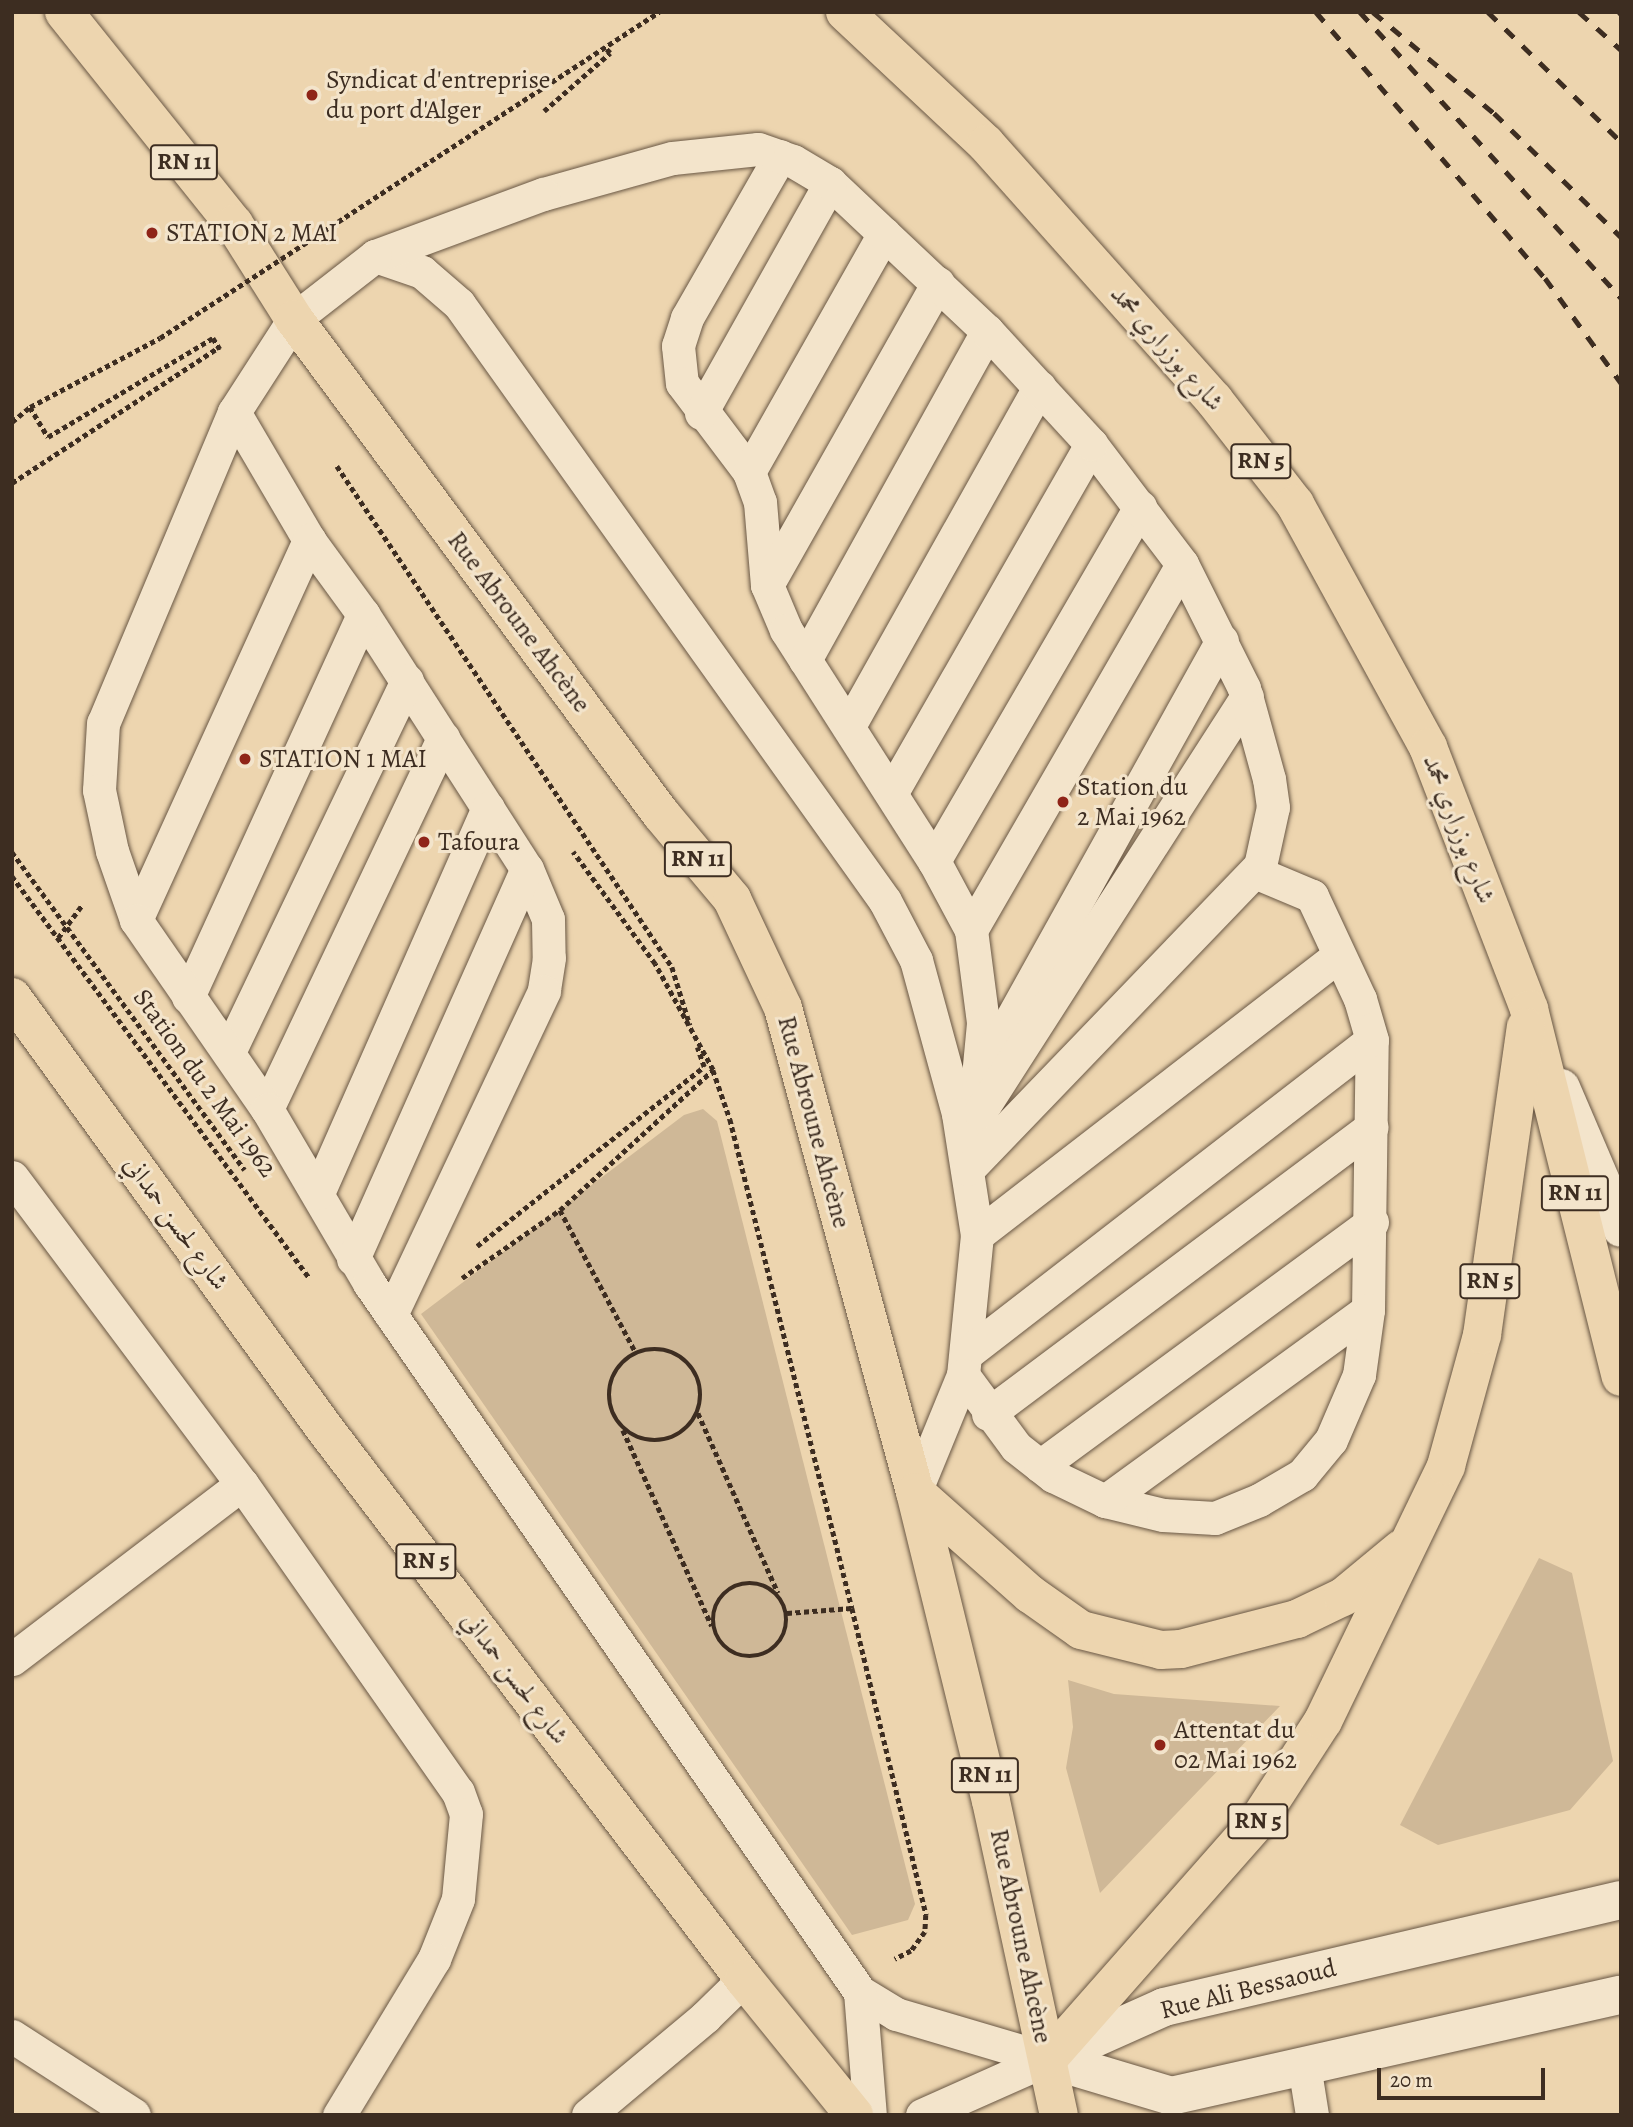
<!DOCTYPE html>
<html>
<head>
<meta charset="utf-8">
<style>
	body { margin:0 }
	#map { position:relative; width:1633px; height:2127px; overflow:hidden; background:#edd5af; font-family:Alegreya,Amiri,serif }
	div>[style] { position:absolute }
	.green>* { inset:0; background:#cfb897 }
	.path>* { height:4.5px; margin-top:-2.25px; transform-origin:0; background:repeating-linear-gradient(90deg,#3d2d21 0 5px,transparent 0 8.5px) }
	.path>.ring { margin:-2.25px; padding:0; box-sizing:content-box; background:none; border:4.5px solid #3d2d21; border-radius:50% }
	.roads { filter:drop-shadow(0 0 2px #695744) drop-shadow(0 0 2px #695744) }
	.service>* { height:33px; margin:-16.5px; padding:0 16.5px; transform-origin:16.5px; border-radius:16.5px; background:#f3e4cb }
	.secondary>* { height:38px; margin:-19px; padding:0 19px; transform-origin:19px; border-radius:19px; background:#f3e4cb }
	.trunk>* { height:38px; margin:-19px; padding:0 19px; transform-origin:19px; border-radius:19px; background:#edd5af }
	.rail>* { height:5px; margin-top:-2.5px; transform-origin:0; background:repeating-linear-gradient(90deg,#3d2d21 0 12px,transparent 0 24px) }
	.path-bridge>* { height:4.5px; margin-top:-2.25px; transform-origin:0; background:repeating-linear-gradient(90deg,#3d2d21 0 5px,transparent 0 8.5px) }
	.dots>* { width:19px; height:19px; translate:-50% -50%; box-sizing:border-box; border:4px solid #f3e4cb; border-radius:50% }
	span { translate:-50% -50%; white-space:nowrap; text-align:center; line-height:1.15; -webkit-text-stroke:6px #f3e4cb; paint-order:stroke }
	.shield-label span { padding:2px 5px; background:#f3e4cb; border:2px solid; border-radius:5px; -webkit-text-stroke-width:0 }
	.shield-label { font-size:24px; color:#3d2d21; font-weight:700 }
	.poi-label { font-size:26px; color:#3d2d21 }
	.left { translate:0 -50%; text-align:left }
	.street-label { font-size:26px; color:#3d2d21 }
	.frame { position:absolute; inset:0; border:14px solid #3d2d21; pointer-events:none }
	.scale { position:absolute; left:1377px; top:2068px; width:168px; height:32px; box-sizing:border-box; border:4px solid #3d2d21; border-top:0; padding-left:9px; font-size:21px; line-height:24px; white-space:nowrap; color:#3d2d21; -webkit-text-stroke:5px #f3e4cb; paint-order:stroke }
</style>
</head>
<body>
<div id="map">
	<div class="green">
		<div style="clip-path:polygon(703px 1109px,717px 1121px,915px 1904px,908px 1920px,852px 1935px,421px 1314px,684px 1115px)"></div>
		<div style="clip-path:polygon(1539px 1558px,1572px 1573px,1613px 1761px,1570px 1810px,1438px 1845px,1400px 1825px)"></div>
		<div style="clip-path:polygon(1068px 1680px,1114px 1694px,1280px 1706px,1100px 1893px,1066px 1768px,1073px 1727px)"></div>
	</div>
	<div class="path">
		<div style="left:544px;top:111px;width:88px;rotate:-41.3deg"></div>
		<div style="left:610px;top:53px;width:6px;rotate:-135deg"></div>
		<div style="left:30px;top:407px;width:35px;rotate:59deg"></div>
		<div style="left:48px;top:437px;width:192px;rotate:-31deg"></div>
		<div style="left:213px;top:338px;width:13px;rotate:58deg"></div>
		<div style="left:12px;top:422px;width:23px;rotate:-40deg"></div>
		<div style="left:30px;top:407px;width:147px;rotate:-28deg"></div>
		<div style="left:337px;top:466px;width:603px;rotate:56.23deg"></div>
		<div style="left:672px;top:967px;width:61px;rotate:72.8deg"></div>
		<div style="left:12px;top:483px;width:248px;rotate:-33.3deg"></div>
		<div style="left:12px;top:852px;width:394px;rotate:53.8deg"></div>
		<div style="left:12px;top:876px;width:500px;rotate:53.5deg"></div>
		<div style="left:58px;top:938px;width:41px;rotate:-54deg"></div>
		<div style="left:713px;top:1070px;width:52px;rotate:70.9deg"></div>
		<div style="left:730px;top:1119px;width:504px;rotate:75.99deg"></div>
		<div style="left:560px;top:1210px;width:162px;rotate:62deg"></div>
		<div style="left:477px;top:1246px;width:289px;rotate:-38.3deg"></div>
		<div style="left:704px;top:1067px;width:21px;rotate:-109deg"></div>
		<div style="left:462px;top:1278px;width:119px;rotate:-34.8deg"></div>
		<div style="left:560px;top:1210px;width:207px;rotate:-42.5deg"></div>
		<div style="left:713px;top:1070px;width:121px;rotate:-118.7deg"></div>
		<div style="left:655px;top:964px;width:139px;rotate:-126.2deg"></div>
		<div class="ring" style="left:609px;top:1349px;width:87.5px;height:87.5px"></div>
		<div style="left:698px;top:1413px;width:197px;rotate:66deg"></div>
		<div style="left:623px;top:1430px;width:215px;rotate:65.6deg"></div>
		<div class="ring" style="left:713px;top:1583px;width:69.5px;height:69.5px"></div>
		<div style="left:787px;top:1613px;width:65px;rotate:-4.4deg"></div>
		<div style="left:852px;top:1608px;width:316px;rotate:76.4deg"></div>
		<div style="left:926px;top:1915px;width:17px;rotate:93deg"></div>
		<div style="left:925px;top:1932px;width:24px;rotate:126deg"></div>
		<div style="left:911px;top:1951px;width:18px;rotate:153deg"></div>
	</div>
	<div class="roads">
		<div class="service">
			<div style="left:780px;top:156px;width:187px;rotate:119.9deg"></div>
			<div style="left:687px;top:318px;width:29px;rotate:108deg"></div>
			<div style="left:678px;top:346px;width:37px;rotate:84deg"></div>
			<div style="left:682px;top:383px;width:111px;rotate:53deg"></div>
			<div style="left:749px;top:472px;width:32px;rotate:70deg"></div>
			<div style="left:760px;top:502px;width:83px;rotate:85.2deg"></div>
			<div style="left:767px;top:585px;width:49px;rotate:67.1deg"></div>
			<div style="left:786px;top:630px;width:274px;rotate:57.4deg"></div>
			<div style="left:934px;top:861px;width:78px;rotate:61.8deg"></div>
			<div style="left:971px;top:930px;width:94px;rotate:82.6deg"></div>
			<div style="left:983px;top:1023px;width:117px;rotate:95.4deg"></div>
			<div style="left:375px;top:256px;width:50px;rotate:18.8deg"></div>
			<div style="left:422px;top:272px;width:49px;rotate:40.9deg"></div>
			<div style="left:459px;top:304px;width:733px;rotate:54.49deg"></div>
			<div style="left:885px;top:901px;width:67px;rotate:62.3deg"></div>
			<div style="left:916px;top:960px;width:160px;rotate:74.7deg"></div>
			<div style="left:958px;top:1114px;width:122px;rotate:81.1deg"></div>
			<div style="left:977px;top:1235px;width:141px;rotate:95.7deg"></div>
			<div style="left:963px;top:1375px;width:126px;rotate:112.3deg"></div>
			<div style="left:234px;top:412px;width:148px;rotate:59.6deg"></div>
			<div style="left:309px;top:540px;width:92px;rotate:53.9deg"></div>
			<div style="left:363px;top:614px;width:303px;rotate:57.3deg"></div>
			<div style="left:527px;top:869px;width:54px;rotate:67.2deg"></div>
			<div style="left:548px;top:919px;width:39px;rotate:89deg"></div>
			<div style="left:549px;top:958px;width:33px;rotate:99deg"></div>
			<div style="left:544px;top:991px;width:358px;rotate:115.3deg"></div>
			<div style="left:701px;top:413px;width:264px;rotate:-60.7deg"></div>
			<div style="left:749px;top:472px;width:274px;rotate:-60.5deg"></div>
			<div style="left:767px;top:585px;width:347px;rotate:-60.5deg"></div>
			<div style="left:805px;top:660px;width:376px;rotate:-61deg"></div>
			<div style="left:849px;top:726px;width:389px;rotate:-60.7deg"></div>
			<div style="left:892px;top:792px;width:401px;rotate:-60.2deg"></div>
			<div style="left:934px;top:861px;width:410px;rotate:-59.8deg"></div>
			<div style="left:136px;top:920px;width:418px;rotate:-65.5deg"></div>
			<div style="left:971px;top:930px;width:422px;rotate:-60deg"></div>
			<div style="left:188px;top:997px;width:421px;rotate:-65.4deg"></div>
			<div style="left:229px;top:1052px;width:412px;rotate:-64.4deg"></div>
			<div style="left:985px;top:1066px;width:487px;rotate:-60.9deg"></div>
			<div style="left:267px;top:1109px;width:411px;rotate:-64.6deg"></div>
			<div style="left:980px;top:1112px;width:494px;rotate:-57.3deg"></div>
			<div style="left:968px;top:1169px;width:421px;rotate:-46.1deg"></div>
			<div style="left:1260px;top:866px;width:60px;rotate:-77.6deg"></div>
			<div style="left:1273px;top:807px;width:28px;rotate:-98deg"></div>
			<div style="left:1269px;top:779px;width:94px;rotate:-105.4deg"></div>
			<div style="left:1244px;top:688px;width:139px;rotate:-116.6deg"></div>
			<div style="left:1182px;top:564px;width:151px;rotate:-127.2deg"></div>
			<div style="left:1091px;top:444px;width:154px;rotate:-132.6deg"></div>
			<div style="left:987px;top:331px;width:216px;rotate:-136.7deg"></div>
			<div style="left:830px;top:183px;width:43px;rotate:-149.3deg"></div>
			<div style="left:793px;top:161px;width:37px;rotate:-161deg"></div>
			<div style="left:758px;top:149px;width:86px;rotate:174deg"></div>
			<div style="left:672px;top:158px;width:134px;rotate:164.4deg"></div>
			<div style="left:543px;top:194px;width:179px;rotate:159.7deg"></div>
			<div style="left:375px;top:256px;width:103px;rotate:142.1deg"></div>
			<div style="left:294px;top:319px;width:111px;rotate:122.8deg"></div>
			<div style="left:234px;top:412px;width:337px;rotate:112.8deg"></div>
			<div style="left:103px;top:723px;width:67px;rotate:93.4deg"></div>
			<div style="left:99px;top:790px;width:62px;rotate:78deg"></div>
			<div style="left:112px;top:851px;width:73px;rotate:70.8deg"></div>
			<div style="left:136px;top:920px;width:230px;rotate:55.3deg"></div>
			<div style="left:267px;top:1109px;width:202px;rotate:59.6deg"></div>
			<div style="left:369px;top:1283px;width:862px;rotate:55.3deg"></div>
			<div style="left:860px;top:1992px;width:42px;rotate:31.4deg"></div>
			<div style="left:896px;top:2014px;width:159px;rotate:16.5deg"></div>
			<div style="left:12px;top:1177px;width:384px;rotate:53.2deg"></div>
			<div style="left:242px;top:1484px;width:289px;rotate:142.7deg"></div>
			<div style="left:318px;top:1193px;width:421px;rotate:-66.2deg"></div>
			<div style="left:977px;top:1235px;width:455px;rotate:-37.7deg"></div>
			<div style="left:353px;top:1259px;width:427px;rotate:-66deg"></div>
			<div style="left:966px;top:1354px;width:513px;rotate:-37.72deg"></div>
			<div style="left:963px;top:1375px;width:89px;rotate:53.6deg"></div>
			<div style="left:1016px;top:1447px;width:47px;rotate:38.1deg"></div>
			<div style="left:1053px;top:1476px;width:58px;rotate:25.7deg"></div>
			<div style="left:1105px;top:1501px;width:60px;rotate:13.6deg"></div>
			<div style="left:1163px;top:1515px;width:52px;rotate:3.3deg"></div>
			<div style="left:1215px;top:1518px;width:48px;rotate:-22.2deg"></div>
			<div style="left:1259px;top:1500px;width:50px;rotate:-30.2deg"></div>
			<div style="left:1302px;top:1475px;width:45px;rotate:-50.4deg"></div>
			<div style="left:1331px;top:1440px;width:71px;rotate:-66.7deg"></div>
			<div style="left:1359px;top:1375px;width:66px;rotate:-82.1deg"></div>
			<div style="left:1368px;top:1310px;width:270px;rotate:-89.2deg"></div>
			<div style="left:1372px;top:1040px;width:43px;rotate:-106.3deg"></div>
			<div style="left:1360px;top:999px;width:114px;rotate:-115deg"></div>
			<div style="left:1312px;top:896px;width:62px;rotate:-157.2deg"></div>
			<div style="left:988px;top:1414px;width:479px;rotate:-36.8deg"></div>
			<div style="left:1040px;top:1466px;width:412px;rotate:-36.3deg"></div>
			<div style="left:242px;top:1484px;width:376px;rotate:55deg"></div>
			<div style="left:458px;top:1792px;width:23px;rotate:70deg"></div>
			<div style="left:466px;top:1814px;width:85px;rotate:95.4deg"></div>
			<div style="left:458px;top:1899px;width:65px;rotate:111.8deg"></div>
			<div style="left:434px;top:1959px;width:183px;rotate:121.3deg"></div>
			<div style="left:1105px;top:1501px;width:325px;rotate:-36deg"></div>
			<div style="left:860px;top:1992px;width:123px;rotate:85.4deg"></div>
			<div style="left:12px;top:2036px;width:145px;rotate:32.9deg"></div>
			<div style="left:1304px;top:2065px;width:51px;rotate:80.9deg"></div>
			<div style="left:588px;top:2115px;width:153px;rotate:-39.9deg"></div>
			<div style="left:705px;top:2017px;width:54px;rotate:-44.3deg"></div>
			<div style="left:922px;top:2115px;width:138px;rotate:-24deg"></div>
		</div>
		<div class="secondary">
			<div style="left:1561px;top:1088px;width:152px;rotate:66.8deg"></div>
			<div style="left:1048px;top:2059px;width:127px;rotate:-24.1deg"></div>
			<div style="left:1164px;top:2007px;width:469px;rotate:-13.2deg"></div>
			<div style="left:1048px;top:2059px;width:128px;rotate:16.7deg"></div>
			<div style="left:1171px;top:2096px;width:461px;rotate:-12.7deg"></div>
		</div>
		<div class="trunk">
			<div style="left:64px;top:12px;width:272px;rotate:51.3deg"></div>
			<div style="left:234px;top:224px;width:112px;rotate:57.7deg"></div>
			<div style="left:294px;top:319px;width:616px;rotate:53.45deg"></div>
			<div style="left:661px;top:814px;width:111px;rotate:50.1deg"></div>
			<div style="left:732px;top:899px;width:120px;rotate:64.9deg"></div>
			<div style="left:783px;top:1008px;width:502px;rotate:74.74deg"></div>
			<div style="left:915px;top:1492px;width:318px;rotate:76.2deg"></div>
			<div style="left:991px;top:1801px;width:321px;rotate:77.8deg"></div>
			<div style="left:845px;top:12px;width:193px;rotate:43.1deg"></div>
			<div style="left:986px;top:144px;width:343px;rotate:48.3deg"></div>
			<div style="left:1214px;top:400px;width:132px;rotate:52.1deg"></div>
			<div style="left:1295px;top:504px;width:277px;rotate:61.3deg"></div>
			<div style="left:1428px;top:747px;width:281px;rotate:68.9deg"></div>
			<div style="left:1529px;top:1009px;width:379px;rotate:76deg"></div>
			<div style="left:12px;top:997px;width:533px;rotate:54.08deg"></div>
			<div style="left:325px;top:1429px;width:691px;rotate:52.7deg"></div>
			<div style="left:744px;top:1979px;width:175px;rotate:51deg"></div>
			<div style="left:915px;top:1492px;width:154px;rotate:41.6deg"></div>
			<div style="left:1030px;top:1594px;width:62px;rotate:35.2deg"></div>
			<div style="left:1081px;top:1630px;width:82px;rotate:14deg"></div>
			<div style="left:1161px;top:1650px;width:20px;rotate:-3deg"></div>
			<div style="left:1181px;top:1649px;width:120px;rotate:-14.5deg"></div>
			<div style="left:1297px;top:1619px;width:51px;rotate:-25.6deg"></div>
			<div style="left:1343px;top:1597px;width:75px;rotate:-39.6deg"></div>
			<div style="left:1048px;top:2059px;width:317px;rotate:-48.6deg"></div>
			<div style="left:1258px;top:1821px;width:119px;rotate:-57deg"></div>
			<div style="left:1323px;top:1721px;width:283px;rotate:-64.2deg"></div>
			<div style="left:1446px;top:1466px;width:136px;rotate:-74.6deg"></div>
			<div style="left:1482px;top:1335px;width:311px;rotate:-81.9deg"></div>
		</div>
	</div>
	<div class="rail">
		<div style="left:1316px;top:12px;width:351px;rotate:49.3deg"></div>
		<div style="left:1545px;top:278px;width:130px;rotate:54.1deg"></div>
		<div style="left:1360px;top:12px;width:387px;rotate:47.6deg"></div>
		<div style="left:1373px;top:12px;width:158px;rotate:39.9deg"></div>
		<div style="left:1494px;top:113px;width:177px;rotate:44.3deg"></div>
		<div style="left:1488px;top:12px;width:186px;rotate:44.3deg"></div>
		<div style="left:1579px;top:12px;width:57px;rotate:42.1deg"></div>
		<div style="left:1619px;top:12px;width:3px;rotate:45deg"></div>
	</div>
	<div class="path-bridge">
		<div style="left:160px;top:338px;width:596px;rotate:-33.16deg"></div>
	</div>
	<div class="dots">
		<div style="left:312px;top:95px;background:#8f2418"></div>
		<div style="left:152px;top:233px;background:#8f2418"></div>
		<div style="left:245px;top:759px;background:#8f2418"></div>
		<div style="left:1063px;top:802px;background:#8f2418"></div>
		<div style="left:424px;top:842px;background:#8f2418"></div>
		<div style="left:1160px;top:1745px;background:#8f2418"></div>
	</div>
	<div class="shield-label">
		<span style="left:184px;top:162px">RN 11</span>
		<span style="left:1261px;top:461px">RN 5</span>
		<span style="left:698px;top:859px">RN 11</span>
		<span style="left:1575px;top:1193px">RN 11</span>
		<span style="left:1490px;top:1281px">RN 5</span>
		<span style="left:426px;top:1561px">RN 5</span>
		<span style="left:985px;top:1775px">RN 11</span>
		<span style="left:1258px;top:1821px">RN 5</span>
	</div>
	<div class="poi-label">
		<span class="left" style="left:326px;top:95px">Syndicat d'entreprise<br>du port d'Alger</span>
		<span class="left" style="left:166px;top:233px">STATION 2 MAI</span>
		<span class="left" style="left:259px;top:759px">STATION 1 MAI</span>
		<span class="left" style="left:1077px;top:802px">Station du<br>2 Mai 1962</span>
		<span class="left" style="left:438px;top:842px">Tafoura</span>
		<span class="left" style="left:1174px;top:1745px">Attentat du<br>02 Mai 1962</span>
	</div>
	<div class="street-label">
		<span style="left:1167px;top:348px;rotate:49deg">شارع بوزراري محمد</span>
		<span style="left:519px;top:622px;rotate:53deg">Rue Abroune Ahcène</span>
		<span style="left:1459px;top:829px;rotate:69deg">شارع بوزراري محمد</span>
		<span style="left:205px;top:1083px;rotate:54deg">Station du 2 Mai 1962</span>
		<span style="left:814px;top:1122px;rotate:75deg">Rue Abroune Ahcène</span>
		<span style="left:176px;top:1223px;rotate:54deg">شارع لحسن حمداني</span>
		<span style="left:515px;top:1678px;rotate:53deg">شارع لحسن حمداني</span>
		<span style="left:1021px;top:1936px;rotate:78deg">Rue Abroune Ahcène</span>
		<span style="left:1248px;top:1989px;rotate:-14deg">Rue Ali Bessaoud</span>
	</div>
	<div class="frame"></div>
	<div class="scale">20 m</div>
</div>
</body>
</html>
